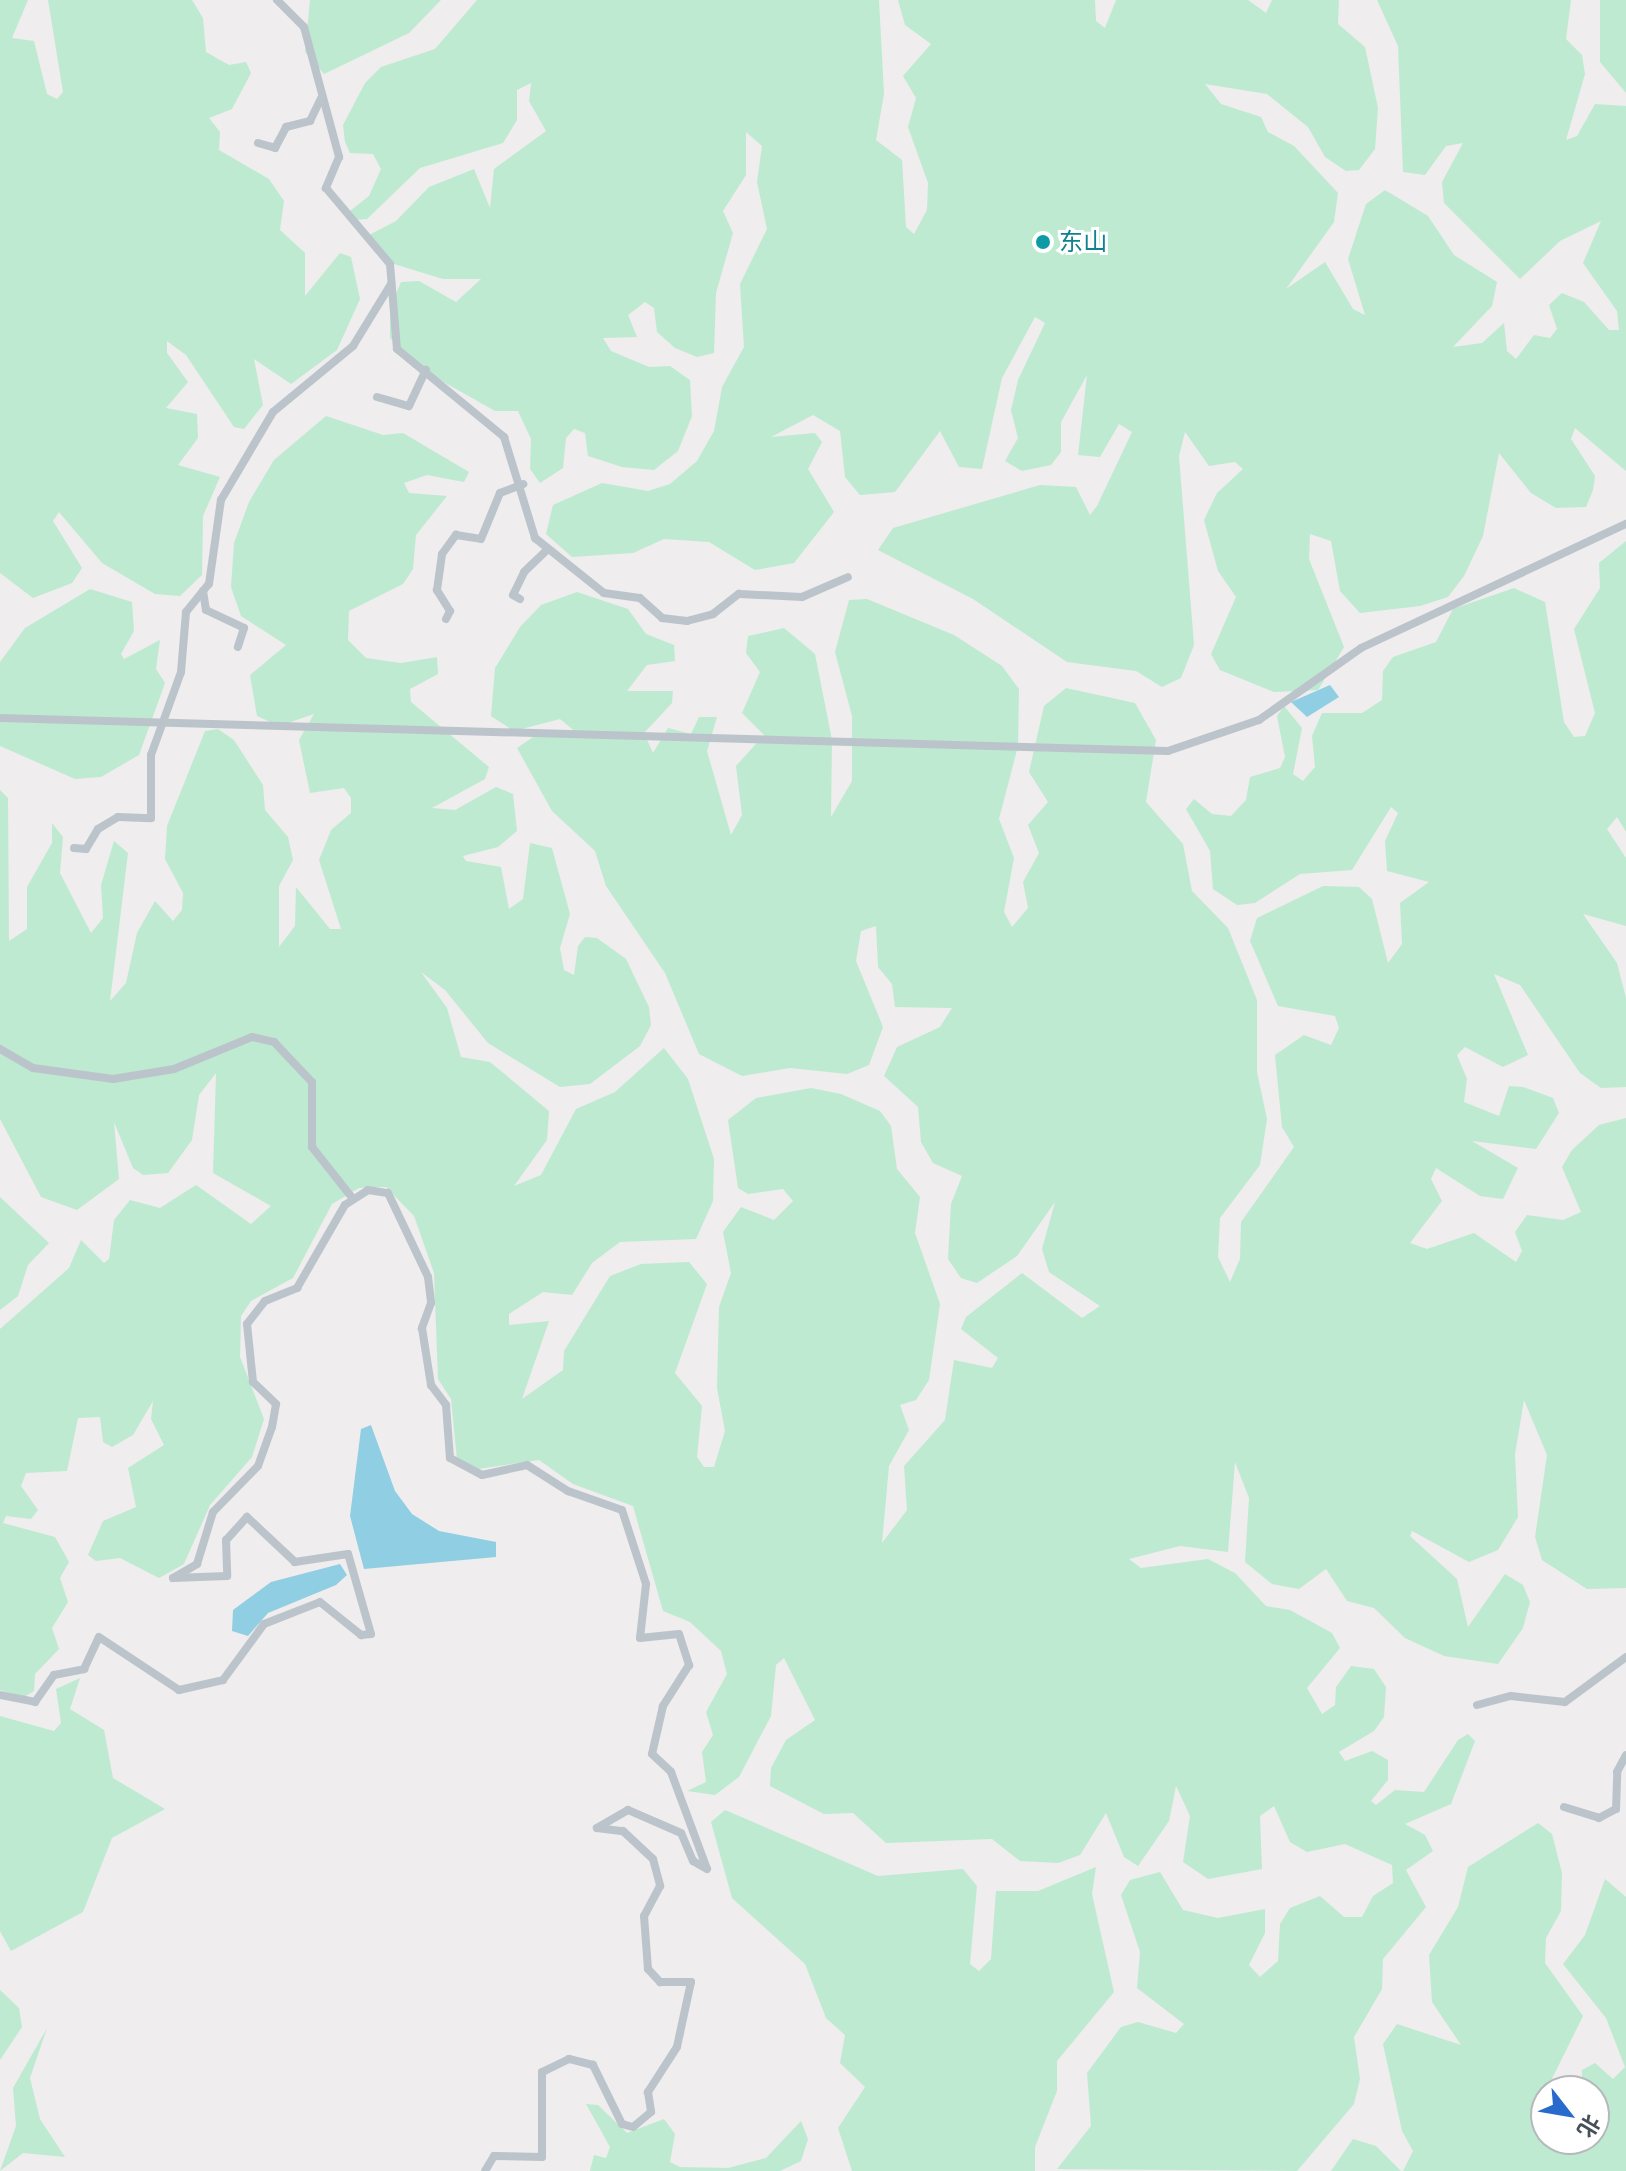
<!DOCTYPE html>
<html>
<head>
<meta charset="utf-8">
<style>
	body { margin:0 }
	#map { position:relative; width:1626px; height:2171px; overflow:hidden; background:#efeded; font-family:Jost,"Noto Sans SC",sans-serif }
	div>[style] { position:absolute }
	.green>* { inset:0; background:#beead1 }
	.water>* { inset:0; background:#8fcee3 }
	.minor>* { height:8px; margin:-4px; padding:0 4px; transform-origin:4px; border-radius:4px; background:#bcc4cb }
	.dots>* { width:22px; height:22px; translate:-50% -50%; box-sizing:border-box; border:4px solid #fff; border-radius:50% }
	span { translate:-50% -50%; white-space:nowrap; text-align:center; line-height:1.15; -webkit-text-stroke:6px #fff; paint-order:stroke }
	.culture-label { font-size:24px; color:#0d838f }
	.left { translate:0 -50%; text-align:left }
	.north { position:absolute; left:1530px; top:2075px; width:80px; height:80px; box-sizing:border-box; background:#fff; border:2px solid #b5b9bc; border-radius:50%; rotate:121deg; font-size:22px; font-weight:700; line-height:32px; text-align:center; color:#474f58 }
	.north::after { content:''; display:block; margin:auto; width:28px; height:36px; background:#296bcd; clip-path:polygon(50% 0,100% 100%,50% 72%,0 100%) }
</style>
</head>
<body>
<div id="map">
	<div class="green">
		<div style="clip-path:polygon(0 0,28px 0,12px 38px,34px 41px,47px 94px,57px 99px,63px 92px,48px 0,192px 0,203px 18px,206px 52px,229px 65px,246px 62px,251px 73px,232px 109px,209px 118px,220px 132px,219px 150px,269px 179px,284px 201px,280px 230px,305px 253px,305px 296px,340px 253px,351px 257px,360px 299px,337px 350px,291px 384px,254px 359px,263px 405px,244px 429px,234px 427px,186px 355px,167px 341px,167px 353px,188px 382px,166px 408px,197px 414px,198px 438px,178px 465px,220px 477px,203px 516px,202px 575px,180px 596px,155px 594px,102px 563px,59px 512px,53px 521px,82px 568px,72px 583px,33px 598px,0 573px)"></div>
		<div style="clip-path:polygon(310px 0,441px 0,409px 33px,324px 74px,305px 52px)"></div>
		<div style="clip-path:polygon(477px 0,879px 0,884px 94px,876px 140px,902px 160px,906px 227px,914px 234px,927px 210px,928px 183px,908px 127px,916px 98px,903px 76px,931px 44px,905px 25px,898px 0,1095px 0,1096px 21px,1105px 28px,1116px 0,1248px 0,1266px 13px,1272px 0,1339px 0,1338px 24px,1365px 47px,1378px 108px,1375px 149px,1359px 170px,1346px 171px,1325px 157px,1308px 127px,1267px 94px,1205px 84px,1221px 104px,1261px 117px,1268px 132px,1294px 146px,1338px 193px,1334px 222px,1286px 289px,1325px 262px,1353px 309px,1365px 315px,1348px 259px,1366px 204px,1385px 190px,1428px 216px,1454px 255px,1497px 282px,1492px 306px,1453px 347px,1482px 343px,1504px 323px,1507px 351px,1516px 359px,1534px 335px,1550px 338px,1557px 329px,1549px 305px,1562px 293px,1584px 302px,1609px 330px,1619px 330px,1617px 311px,1583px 263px,1601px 221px,1560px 241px,1520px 279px,1444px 203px,1442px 182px,1463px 143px,1446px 146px,1425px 175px,1403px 172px,1398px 46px,1377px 0,1571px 0,1566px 39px,1582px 55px,1585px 74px,1566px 140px,1577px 136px,1595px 104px,1626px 106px,1626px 471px,1575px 428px,1571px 439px,1595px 476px,1593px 490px,1586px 507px,1556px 508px,1531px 493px,1499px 453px,1483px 536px,1464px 576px,1448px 597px,1420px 606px,1360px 613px,1340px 591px,1331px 541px,1310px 534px,1309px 559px,1344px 647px,1318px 690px,1274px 692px,1220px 670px,1211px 654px,1236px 597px,1218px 571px,1204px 520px,1217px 493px,1243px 469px,1235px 462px,1209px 466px,1185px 432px,1179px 456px,1194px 645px,1181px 678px,1162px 687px,1136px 671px,1067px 662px,973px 599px,878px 550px,893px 528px,1040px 485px,1076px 487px,1090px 515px,1097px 506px,1132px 432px,1119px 424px,1100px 457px,1078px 455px,1087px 375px,1061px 422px,1061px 452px,1051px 465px,1022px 471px,1005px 461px,1018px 438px,1011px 410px,1018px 380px,1045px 323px,1035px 317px,1002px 378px,982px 469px,959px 467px,940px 431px,895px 492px,860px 495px,845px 477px,840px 431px,813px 415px,771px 437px,815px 433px,822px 442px,808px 469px,834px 512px,794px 563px,755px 570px,709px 542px,664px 539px,633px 553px,572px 557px,546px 534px,553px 505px,602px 483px,648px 491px,670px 484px,697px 461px,714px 431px,722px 387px,744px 347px,740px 284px,767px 229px,757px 182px,762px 146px,746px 132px,746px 175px,723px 211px,733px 233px,716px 293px,714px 353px,697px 357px,675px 348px,657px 332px,654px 308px,645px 302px,628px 315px,637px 337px,603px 338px,611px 351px,649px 367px,670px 366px,690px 380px,692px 416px,678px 451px,654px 470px,622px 467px,588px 456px,585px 433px,574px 429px,566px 438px,563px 468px,540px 483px,530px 469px,531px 439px,518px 411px,495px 411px,419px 368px,390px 338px,390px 308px,401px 282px,419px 281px,456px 302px,481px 279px,443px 279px,394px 264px,369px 235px,396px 221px,429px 187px,474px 169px,490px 208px,494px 169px,546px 131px,529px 101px,531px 83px,517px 90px,517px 120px,503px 143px,420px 168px,367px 219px,355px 220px,350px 211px,369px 196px,381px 169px,373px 154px,350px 153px,345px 142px,343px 125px,365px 83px,381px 67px,435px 49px)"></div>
		<div style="clip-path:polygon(1600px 0,1626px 0,1626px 93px,1600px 62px)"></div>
		<div style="clip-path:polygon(326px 416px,383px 435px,403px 433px,469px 472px,464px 482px,427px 475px,404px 483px,409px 493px,447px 496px,416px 535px,413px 569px,403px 584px,349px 611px,348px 640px,366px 658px,401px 663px,437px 657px,438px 674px,410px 689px,411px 702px,489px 767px,485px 779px,432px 808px,455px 810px,496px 787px,513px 794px,517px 831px,498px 847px,463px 856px,466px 861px,501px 867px,509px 909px,523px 899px,530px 843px,552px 848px,570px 914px,560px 948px,564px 970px,574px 975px,578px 946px,585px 937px,597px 938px,626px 959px,649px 1007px,651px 1025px,640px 1046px,590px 1084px,560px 1087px,488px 1043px,445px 990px,421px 972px,447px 1008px,461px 1057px,490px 1062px,549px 1111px,547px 1140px,514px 1186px,541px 1175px,576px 1109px,615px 1092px,664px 1048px,688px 1079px,714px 1159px,713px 1201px,696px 1239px,620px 1242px,592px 1263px,572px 1295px,543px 1292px,509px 1314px,509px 1325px,549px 1321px,522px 1399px,563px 1370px,564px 1351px,610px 1276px,641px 1264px,689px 1262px,707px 1284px,675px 1373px,702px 1406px,697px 1457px,704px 1467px,714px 1467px,725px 1431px,717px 1388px,719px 1307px,731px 1273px,723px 1232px,741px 1207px,774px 1220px,793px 1201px,783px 1189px,748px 1194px,738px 1188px,728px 1120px,756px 1098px,811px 1088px,841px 1094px,880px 1111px,891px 1126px,897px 1169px,920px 1197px,915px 1233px,940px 1304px,929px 1380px,916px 1400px,900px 1405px,909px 1430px,889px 1466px,882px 1543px,907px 1510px,904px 1466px,945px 1420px,954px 1360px,992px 1368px,998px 1358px,961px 1329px,966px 1317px,1022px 1273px,1082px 1318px,1100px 1306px,1049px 1272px,1042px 1249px,1055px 1202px,1017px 1256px,977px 1283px,961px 1278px,948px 1259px,951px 1204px,962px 1176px,933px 1163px,921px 1142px,918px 1107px,884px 1076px,897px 1047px,940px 1027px,952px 1008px,895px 1007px,892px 984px,878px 967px,876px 926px,861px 931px,856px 961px,883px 1027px,869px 1065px,847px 1074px,790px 1068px,742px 1076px,699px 1054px,665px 973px,606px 886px,595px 851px,552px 811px,517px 748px,536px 735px,578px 734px,560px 719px,514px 731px,491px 716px,495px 668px,520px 627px,541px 605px,577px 592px,628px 609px,646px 634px,674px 645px,675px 661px,647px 665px,627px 691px,673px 691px,672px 703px,644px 733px,653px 753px,668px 728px,691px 734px,699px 717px,717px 717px,707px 751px,731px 835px,742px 815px,736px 766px,764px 735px,742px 713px,760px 672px,746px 653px,748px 636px,784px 628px,815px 654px,832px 740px,831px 817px,852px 781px,852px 716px,835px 652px,849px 600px,867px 599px,954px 635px,1002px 666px,1019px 689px,1018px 746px,999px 819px,1014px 858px,1004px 912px,1012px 927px,1028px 908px,1023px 882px,1039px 853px,1028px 825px,1048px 802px,1029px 772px,1044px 706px,1066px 688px,1135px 703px,1156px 740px,1146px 802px,1183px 844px,1192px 891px,1228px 928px,1257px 1000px,1257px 1072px,1267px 1119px,1260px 1165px,1220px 1218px,1218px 1257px,1230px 1282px,1240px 1259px,1241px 1222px,1294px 1147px,1282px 1127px,1275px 1055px,1304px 1035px,1331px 1045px,1339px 1028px,1335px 1016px,1278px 1006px,1250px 941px,1257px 918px,1323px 886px,1359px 887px,1372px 899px,1388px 963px,1402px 944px,1400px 903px,1429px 882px,1387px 871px,1385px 841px,1398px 813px,1391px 807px,1352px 870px,1300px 874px,1255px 903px,1237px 905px,1213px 889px,1210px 851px,1186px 809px,1194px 799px,1212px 814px,1231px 816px,1246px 800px,1250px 777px,1280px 768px,1285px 757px,1277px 716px,1284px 706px,1302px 728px,1293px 774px,1303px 781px,1315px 767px,1312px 736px,1322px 713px,1362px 713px,1382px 700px,1383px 671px,1393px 657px,1436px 642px,1453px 609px,1514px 588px,1545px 602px,1564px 722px,1574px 737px,1585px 736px,1595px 713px,1574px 629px,1600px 588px,1599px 563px,1626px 541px,1626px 832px,1617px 817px,1607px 829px,1626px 858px,1626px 926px,1583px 914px,1617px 963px,1626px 998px,1626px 1087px,1601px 1088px,1580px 1073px,1520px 985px,1494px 974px,1528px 1055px,1503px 1067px,1465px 1047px,1457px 1055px,1467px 1079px,1464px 1102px,1499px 1116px,1509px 1086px,1523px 1087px,1553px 1098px,1559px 1113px,1536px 1149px,1472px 1141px,1518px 1168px,1503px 1199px,1480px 1196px,1436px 1168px,1431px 1179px,1442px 1201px,1410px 1243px,1427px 1249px,1474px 1233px,1516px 1262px,1522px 1251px,1515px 1232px,1527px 1215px,1563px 1220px,1581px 1212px,1562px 1167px,1572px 1150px,1599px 1125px,1626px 1118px,1626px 1588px,1587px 1589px,1542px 1560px,1535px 1537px,1547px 1455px,1524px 1400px,1515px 1454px,1518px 1517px,1498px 1550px,1469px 1562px,1412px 1531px,1410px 1536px,1457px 1579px,1468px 1627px,1505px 1574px,1523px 1585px,1530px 1602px,1523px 1628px,1498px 1664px,1444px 1656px,1405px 1638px,1374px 1608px,1347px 1601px,1326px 1569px,1299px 1589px,1272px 1584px,1245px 1562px,1249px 1498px,1235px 1462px,1228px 1552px,1180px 1546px,1129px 1559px,1141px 1568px,1208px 1559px,1235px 1573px,1266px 1606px,1290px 1610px,1332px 1633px,1340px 1648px,1307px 1688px,1322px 1714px,1335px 1705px,1336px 1687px,1351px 1666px,1374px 1669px,1386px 1687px,1384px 1717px,1374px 1731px,1339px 1752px,1345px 1761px,1372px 1751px,1388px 1760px,1388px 1780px,1371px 1801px,1376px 1805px,1395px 1790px,1424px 1792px,1458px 1740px,1468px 1734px,1475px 1741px,1451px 1804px,1405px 1824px,1425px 1835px,1433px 1851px,1406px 1870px,1426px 1907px,1383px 1959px,1382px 1989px,1354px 2037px,1360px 2079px,1354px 2104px,1297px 2171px,1057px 2169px,1091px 2126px,1087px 2073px,1121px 2027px,1138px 2022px,1176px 2033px,1184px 2024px,1137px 1988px,1140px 1952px,1121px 1895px,1130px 1880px,1160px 1872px,1183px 1910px,1218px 1918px,1265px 1909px,1265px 1933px,1249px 1965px,1260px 1977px,1278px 1961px,1280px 1924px,1290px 1908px,1320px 1896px,1344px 1917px,1362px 1917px,1373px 1896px,1393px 1883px,1392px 1865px,1345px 1844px,1307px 1852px,1290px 1842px,1274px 1806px,1260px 1816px,1262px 1869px,1208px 1879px,1183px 1862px,1190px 1816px,1176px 1786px,1169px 1821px,1138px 1866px,1124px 1857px,1106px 1813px,1080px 1855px,1058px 1863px,1020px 1861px,992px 1839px,886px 1843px,853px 1813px,824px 1814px,770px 1786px,771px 1768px,786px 1740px,815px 1720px,784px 1658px,776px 1665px,771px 1716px,739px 1777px,715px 1795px,687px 1791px,706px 1782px,702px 1752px,713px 1735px,706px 1712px,727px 1674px,721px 1651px,690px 1622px,663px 1611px,633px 1506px,573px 1484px,539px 1460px,478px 1469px,457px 1460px,451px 1399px,438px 1379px,434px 1273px,414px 1216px,386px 1187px,359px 1188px,332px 1204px,293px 1278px,251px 1301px,241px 1316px,240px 1357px,264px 1419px,252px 1457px,210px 1505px,184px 1564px,159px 1578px,120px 1558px,96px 1561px,88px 1555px,103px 1521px,136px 1507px,128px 1468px,164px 1445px,151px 1419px,153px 1401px,133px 1435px,112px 1447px,103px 1442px,100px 1417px,78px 1418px,67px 1471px,26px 1473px,21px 1486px,38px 1510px,31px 1519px,6px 1516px,3px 1523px,55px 1537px,69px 1562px,60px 1578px,68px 1602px,52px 1628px,59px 1649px,35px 1674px,34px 1691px,24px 1697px,0 1690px,0 1329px,69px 1268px,81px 1240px,104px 1263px,109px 1259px,114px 1220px,130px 1200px,160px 1208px,196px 1185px,251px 1224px,271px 1206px,213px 1173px,216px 1073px,199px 1095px,192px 1140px,168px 1173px,143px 1175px,133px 1168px,114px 1122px,119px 1179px,77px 1210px,41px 1197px,0 1119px,0 790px,8px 798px,9px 941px,27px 929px,27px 887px,52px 843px,52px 823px,63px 837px,60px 873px,91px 933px,103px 918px,101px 885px,114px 841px,128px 853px,110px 1001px,126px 983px,137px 933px,155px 901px,173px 921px,182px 910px,183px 893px,165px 859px,167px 826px,205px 731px,218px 729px,234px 740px,263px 785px,265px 810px,288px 837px,293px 860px,279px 886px,279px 947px,295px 926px,296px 887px,330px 929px,341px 929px,319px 860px,331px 830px,351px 813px,351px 798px,344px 788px,310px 793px,299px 740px,314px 714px,279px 726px,257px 716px,250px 675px,286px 645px,241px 616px,231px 587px,234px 543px,249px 502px,274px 460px)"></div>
		<div style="clip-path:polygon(90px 589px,132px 602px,134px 631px,121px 654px,124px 659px,160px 640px,156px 669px,165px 683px,139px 755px,101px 777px,75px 779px,0 746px,0 662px,25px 628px)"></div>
		<div style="clip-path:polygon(0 1197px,49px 1243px,28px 1265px,18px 1296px,0 1310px)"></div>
		<div style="clip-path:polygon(80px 1678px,70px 1709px,104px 1730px,113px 1778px,165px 1809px,112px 1838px,83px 1912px,11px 1951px,0 1931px,0 1716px,54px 1731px,61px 1723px,56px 1689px)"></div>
		<div style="clip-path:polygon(725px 1810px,878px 1876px,963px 1869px,977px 1886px,970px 1964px,979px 1971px,991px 1959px,996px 1891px,1038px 1891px,1096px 1867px,1092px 1894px,1114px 1992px,1057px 2061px,1057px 2091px,1035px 2147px,1035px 2171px,852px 2171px,838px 2128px,865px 2087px,840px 2063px,845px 2035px,826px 2018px,805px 1964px,732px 1898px,711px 1822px)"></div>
		<div style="clip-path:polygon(1538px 1823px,1552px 1834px,1562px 1873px,1561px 1911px,1546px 1938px,1545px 1963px,1583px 2016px,1541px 2101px,1546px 2139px,1594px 2139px,1594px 2091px,1582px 2082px,1582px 2070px,1595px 2063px,1613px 2079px,1625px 2067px,1606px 2018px,1563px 1964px,1585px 1935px,1605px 1879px,1626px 1897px,1626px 2171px,1403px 2171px,1413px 2151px,1402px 2131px,1383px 2044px,1397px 2024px,1461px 2045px,1432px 2002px,1429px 1955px,1458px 1907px,1468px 1867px)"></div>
		<div style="clip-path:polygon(0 1990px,19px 2008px,22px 2027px,0 2060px)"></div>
		<div style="clip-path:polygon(47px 2028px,30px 2078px,40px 2119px,65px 2157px,23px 2153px,0 2171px,16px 2126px,13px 2088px)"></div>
		<div style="clip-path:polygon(586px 2104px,598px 2105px,627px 2133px,664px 2119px,675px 2134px,670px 2162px,680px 2167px,728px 2168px,766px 2158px,801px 2121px,808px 2139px,801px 2161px,780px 2171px,590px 2171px,594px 2155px,606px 2158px,610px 2147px)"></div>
		<div style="clip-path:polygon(1353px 2139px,1376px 2146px,1401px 2171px,1331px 2171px)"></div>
	</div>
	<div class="water">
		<div style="clip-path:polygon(1330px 685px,1339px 697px,1307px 717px,1291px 702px)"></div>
		<div style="clip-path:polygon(371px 1425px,395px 1491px,412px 1514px,439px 1531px,496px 1542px,496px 1557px,364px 1569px,350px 1516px,361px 1429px)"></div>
		<div style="clip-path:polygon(340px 1564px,347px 1575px,336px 1585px,268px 1613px,248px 1636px,232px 1631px,233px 1610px,271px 1582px)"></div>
	</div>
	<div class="minor">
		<div style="left:277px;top:0;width:38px;rotate:45deg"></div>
		<div style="left:304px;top:27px;width:135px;rotate:74.9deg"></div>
		<div style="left:339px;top:157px;width:34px;rotate:113deg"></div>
		<div style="left:326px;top:188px;width:99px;rotate:49.9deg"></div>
		<div style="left:390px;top:264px;width:85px;rotate:85.3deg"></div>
		<div style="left:397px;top:349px;width:139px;rotate:39.4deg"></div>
		<div style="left:504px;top:437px;width:106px;rotate:72.9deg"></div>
		<div style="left:535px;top:538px;width:88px;rotate:38.6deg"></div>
		<div style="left:604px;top:593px;width:36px;rotate:8deg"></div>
		<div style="left:640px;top:598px;width:30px;rotate:42deg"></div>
		<div style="left:662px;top:618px;width:25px;rotate:7deg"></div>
		<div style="left:687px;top:621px;width:27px;rotate:-15deg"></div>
		<div style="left:713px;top:614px;width:33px;rotate:-38deg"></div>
		<div style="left:739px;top:594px;width:63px;rotate:2.7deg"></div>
		<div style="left:802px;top:597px;width:50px;rotate:-23.5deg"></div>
		<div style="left:258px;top:143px;width:18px;rotate:16deg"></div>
		<div style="left:275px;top:148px;width:24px;rotate:-62deg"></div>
		<div style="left:286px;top:127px;width:25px;rotate:-14deg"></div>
		<div style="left:310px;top:121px;width:25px;rotate:-64deg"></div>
		<div style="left:377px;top:397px;width:33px;rotate:16deg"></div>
		<div style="left:409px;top:406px;width:40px;rotate:-65deg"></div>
		<div style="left:203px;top:591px;width:19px;rotate:81deg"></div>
		<div style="left:206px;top:610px;width:42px;rotate:25.3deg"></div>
		<div style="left:244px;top:628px;width:20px;rotate:108deg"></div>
		<div style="left:520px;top:599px;width:8px;rotate:-150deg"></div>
		<div style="left:513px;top:595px;width:25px;rotate:-64deg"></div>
		<div style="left:524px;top:572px;width:32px;rotate:-44deg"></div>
		<div style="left:446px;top:619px;width:9px;rotate:-63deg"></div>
		<div style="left:450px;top:611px;width:25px;rotate:-122deg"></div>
		<div style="left:437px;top:590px;width:36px;rotate:-82deg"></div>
		<div style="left:442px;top:554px;width:24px;rotate:-54deg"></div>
		<div style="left:456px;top:535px;width:25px;rotate:9deg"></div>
		<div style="left:481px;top:539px;width:50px;rotate:-67.6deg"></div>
		<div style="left:500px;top:493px;width:25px;rotate:-21deg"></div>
		<div style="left:0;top:718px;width:1168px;rotate:1.62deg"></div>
		<div style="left:1168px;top:751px;width:96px;rotate:-18.8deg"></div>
		<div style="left:1259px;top:720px;width:125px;rotate:-35.2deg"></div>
		<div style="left:1361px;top:648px;width:293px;rotate:-25.1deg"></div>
		<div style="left:74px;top:848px;width:12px;rotate:5deg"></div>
		<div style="left:86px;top:849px;width:23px;rotate:-59deg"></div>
		<div style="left:98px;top:829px;width:23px;rotate:-31deg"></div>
		<div style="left:118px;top:817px;width:33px;rotate:2deg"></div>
		<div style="left:151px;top:818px;width:63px;rotate:-90deg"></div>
		<div style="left:151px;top:755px;width:88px;rotate:-70.1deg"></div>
		<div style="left:181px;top:672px;width:60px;rotate:-85.2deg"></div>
		<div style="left:186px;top:612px;width:36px;rotate:-51deg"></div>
		<div style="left:209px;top:584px;width:85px;rotate:-81.9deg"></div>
		<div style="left:221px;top:500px;width:102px;rotate:-59.4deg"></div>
		<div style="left:273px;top:412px;width:104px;rotate:-39.5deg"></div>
		<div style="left:353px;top:346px;width:73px;rotate:-58.5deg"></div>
		<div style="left:0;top:1049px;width:38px;rotate:30deg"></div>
		<div style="left:33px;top:1068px;width:81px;rotate:7.8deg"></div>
		<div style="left:113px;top:1079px;width:62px;rotate:-9.3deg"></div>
		<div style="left:174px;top:1069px;width:84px;rotate:-22.3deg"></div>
		<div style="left:252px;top:1037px;width:23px;rotate:13deg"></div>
		<div style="left:274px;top:1042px;width:55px;rotate:46.5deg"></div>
		<div style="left:312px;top:1082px;width:65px;rotate:90deg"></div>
		<div style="left:312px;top:1147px;width:66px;rotate:51.7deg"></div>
		<div style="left:0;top:1695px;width:36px;rotate:11deg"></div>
		<div style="left:35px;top:1702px;width:33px;rotate:-55deg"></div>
		<div style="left:54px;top:1675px;width:31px;rotate:-11deg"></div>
		<div style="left:84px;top:1669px;width:35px;rotate:-65deg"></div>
		<div style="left:99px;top:1637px;width:96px;rotate:33.5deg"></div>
		<div style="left:179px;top:1690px;width:45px;rotate:-12.8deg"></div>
		<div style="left:223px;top:1680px;width:69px;rotate:-53.8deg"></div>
		<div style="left:264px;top:1624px;width:60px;rotate:-21.4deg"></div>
		<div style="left:320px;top:1602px;width:53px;rotate:38.8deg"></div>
		<div style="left:361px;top:1635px;width:10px;rotate:-6deg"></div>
		<div style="left:371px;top:1634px;width:83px;rotate:-106deg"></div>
		<div style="left:348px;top:1554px;width:54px;rotate:171.4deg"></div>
		<div style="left:295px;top:1562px;width:66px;rotate:-136.8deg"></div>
		<div style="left:247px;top:1517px;width:31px;rotate:132deg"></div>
		<div style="left:226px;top:1540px;width:36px;rotate:88deg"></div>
		<div style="left:227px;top:1576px;width:54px;rotate:177.9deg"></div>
		<div style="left:173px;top:1578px;width:28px;rotate:-30deg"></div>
		<div style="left:197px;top:1564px;width:54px;rotate:-72.9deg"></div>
		<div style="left:213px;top:1512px;width:64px;rotate:-45.6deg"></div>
		<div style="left:258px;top:1466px;width:41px;rotate:-70.3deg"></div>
		<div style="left:272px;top:1427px;width:23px;rotate:-80deg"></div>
		<div style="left:276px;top:1404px;width:32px;rotate:-136deg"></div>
		<div style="left:253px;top:1382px;width:58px;rotate:-95.9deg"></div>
		<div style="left:247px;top:1324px;width:29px;rotate:-52deg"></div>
		<div style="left:265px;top:1301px;width:35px;rotate:-22deg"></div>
		<div style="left:297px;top:1288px;width:96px;rotate:-60deg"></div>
		<div style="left:345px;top:1205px;width:27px;rotate:-33deg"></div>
		<div style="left:368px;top:1190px;width:20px;rotate:9deg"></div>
		<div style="left:388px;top:1193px;width:93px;rotate:64.5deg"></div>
		<div style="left:428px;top:1277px;width:26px;rotate:83deg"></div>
		<div style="left:431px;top:1303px;width:27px;rotate:110deg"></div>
		<div style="left:422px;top:1328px;width:58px;rotate:81deg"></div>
		<div style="left:431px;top:1385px;width:25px;rotate:53deg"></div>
		<div style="left:446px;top:1405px;width:53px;rotate:85.7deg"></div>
		<div style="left:450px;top:1458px;width:36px;rotate:28deg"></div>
		<div style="left:482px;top:1475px;width:46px;rotate:-12.5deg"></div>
		<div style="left:527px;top:1465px;width:49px;rotate:32.4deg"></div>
		<div style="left:568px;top:1491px;width:57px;rotate:19.4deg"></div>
		<div style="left:622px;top:1510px;width:78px;rotate:72deg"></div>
		<div style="left:646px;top:1584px;width:54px;rotate:96.3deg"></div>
		<div style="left:640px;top:1638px;width:39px;rotate:-6deg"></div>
		<div style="left:679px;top:1634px;width:33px;rotate:72deg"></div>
		<div style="left:689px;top:1665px;width:49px;rotate:122.4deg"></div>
		<div style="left:663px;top:1706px;width:49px;rotate:102.9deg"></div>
		<div style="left:652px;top:1754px;width:26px;rotate:43deg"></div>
		<div style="left:671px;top:1772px;width:103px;rotate:69.6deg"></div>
		<div style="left:707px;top:1869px;width:16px;rotate:-150deg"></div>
		<div style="left:693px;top:1861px;width:30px;rotate:-113deg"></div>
		<div style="left:681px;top:1833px;width:58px;rotate:-156.5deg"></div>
		<div style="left:628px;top:1810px;width:36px;rotate:150deg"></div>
		<div style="left:597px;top:1828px;width:26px;rotate:7deg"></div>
		<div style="left:623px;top:1831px;width:41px;rotate:43deg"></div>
		<div style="left:653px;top:1859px;width:28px;rotate:75deg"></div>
		<div style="left:660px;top:1886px;width:34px;rotate:118deg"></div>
		<div style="left:644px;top:1916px;width:53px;rotate:85.7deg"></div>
		<div style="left:648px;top:1969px;width:18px;rotate:47deg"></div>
		<div style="left:660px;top:1982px;width:31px"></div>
		<div style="left:691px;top:1982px;width:66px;rotate:102.2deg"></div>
		<div style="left:677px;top:2047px;width:54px;rotate:122.8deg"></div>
		<div style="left:648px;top:2092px;width:20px;rotate:81deg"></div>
		<div style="left:651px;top:2112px;width:23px;rotate:140deg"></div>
		<div style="left:633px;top:2127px;width:11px;rotate:-165deg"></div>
		<div style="left:622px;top:2124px;width:66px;rotate:-116.2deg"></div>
		<div style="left:593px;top:2065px;width:25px;rotate:-166deg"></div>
		<div style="left:569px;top:2059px;width:30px;rotate:154deg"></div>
		<div style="left:542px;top:2072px;width:85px;rotate:90deg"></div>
		<div style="left:542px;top:2157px;width:48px;rotate:-178.8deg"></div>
		<div style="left:494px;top:2156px;width:17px;rotate:121deg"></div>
		<div style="left:1477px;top:1705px;width:35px;rotate:-15deg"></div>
		<div style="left:1511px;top:1696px;width:54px;rotate:6.3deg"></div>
		<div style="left:1565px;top:1702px;width:76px;rotate:-36.4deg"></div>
		<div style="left:1564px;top:1807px;width:37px;rotate:17deg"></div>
		<div style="left:1599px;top:1818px;width:19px;rotate:-28deg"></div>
		<div style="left:1616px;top:1809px;width:37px;rotate:-88deg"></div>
		<div style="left:1617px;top:1772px;width:19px;rotate:-62deg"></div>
	</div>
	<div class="dots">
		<div style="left:1043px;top:242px;background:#0f9aa8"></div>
	</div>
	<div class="culture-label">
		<span class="left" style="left:1059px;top:242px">东山</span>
	</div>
	<div class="north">北</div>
</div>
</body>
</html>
